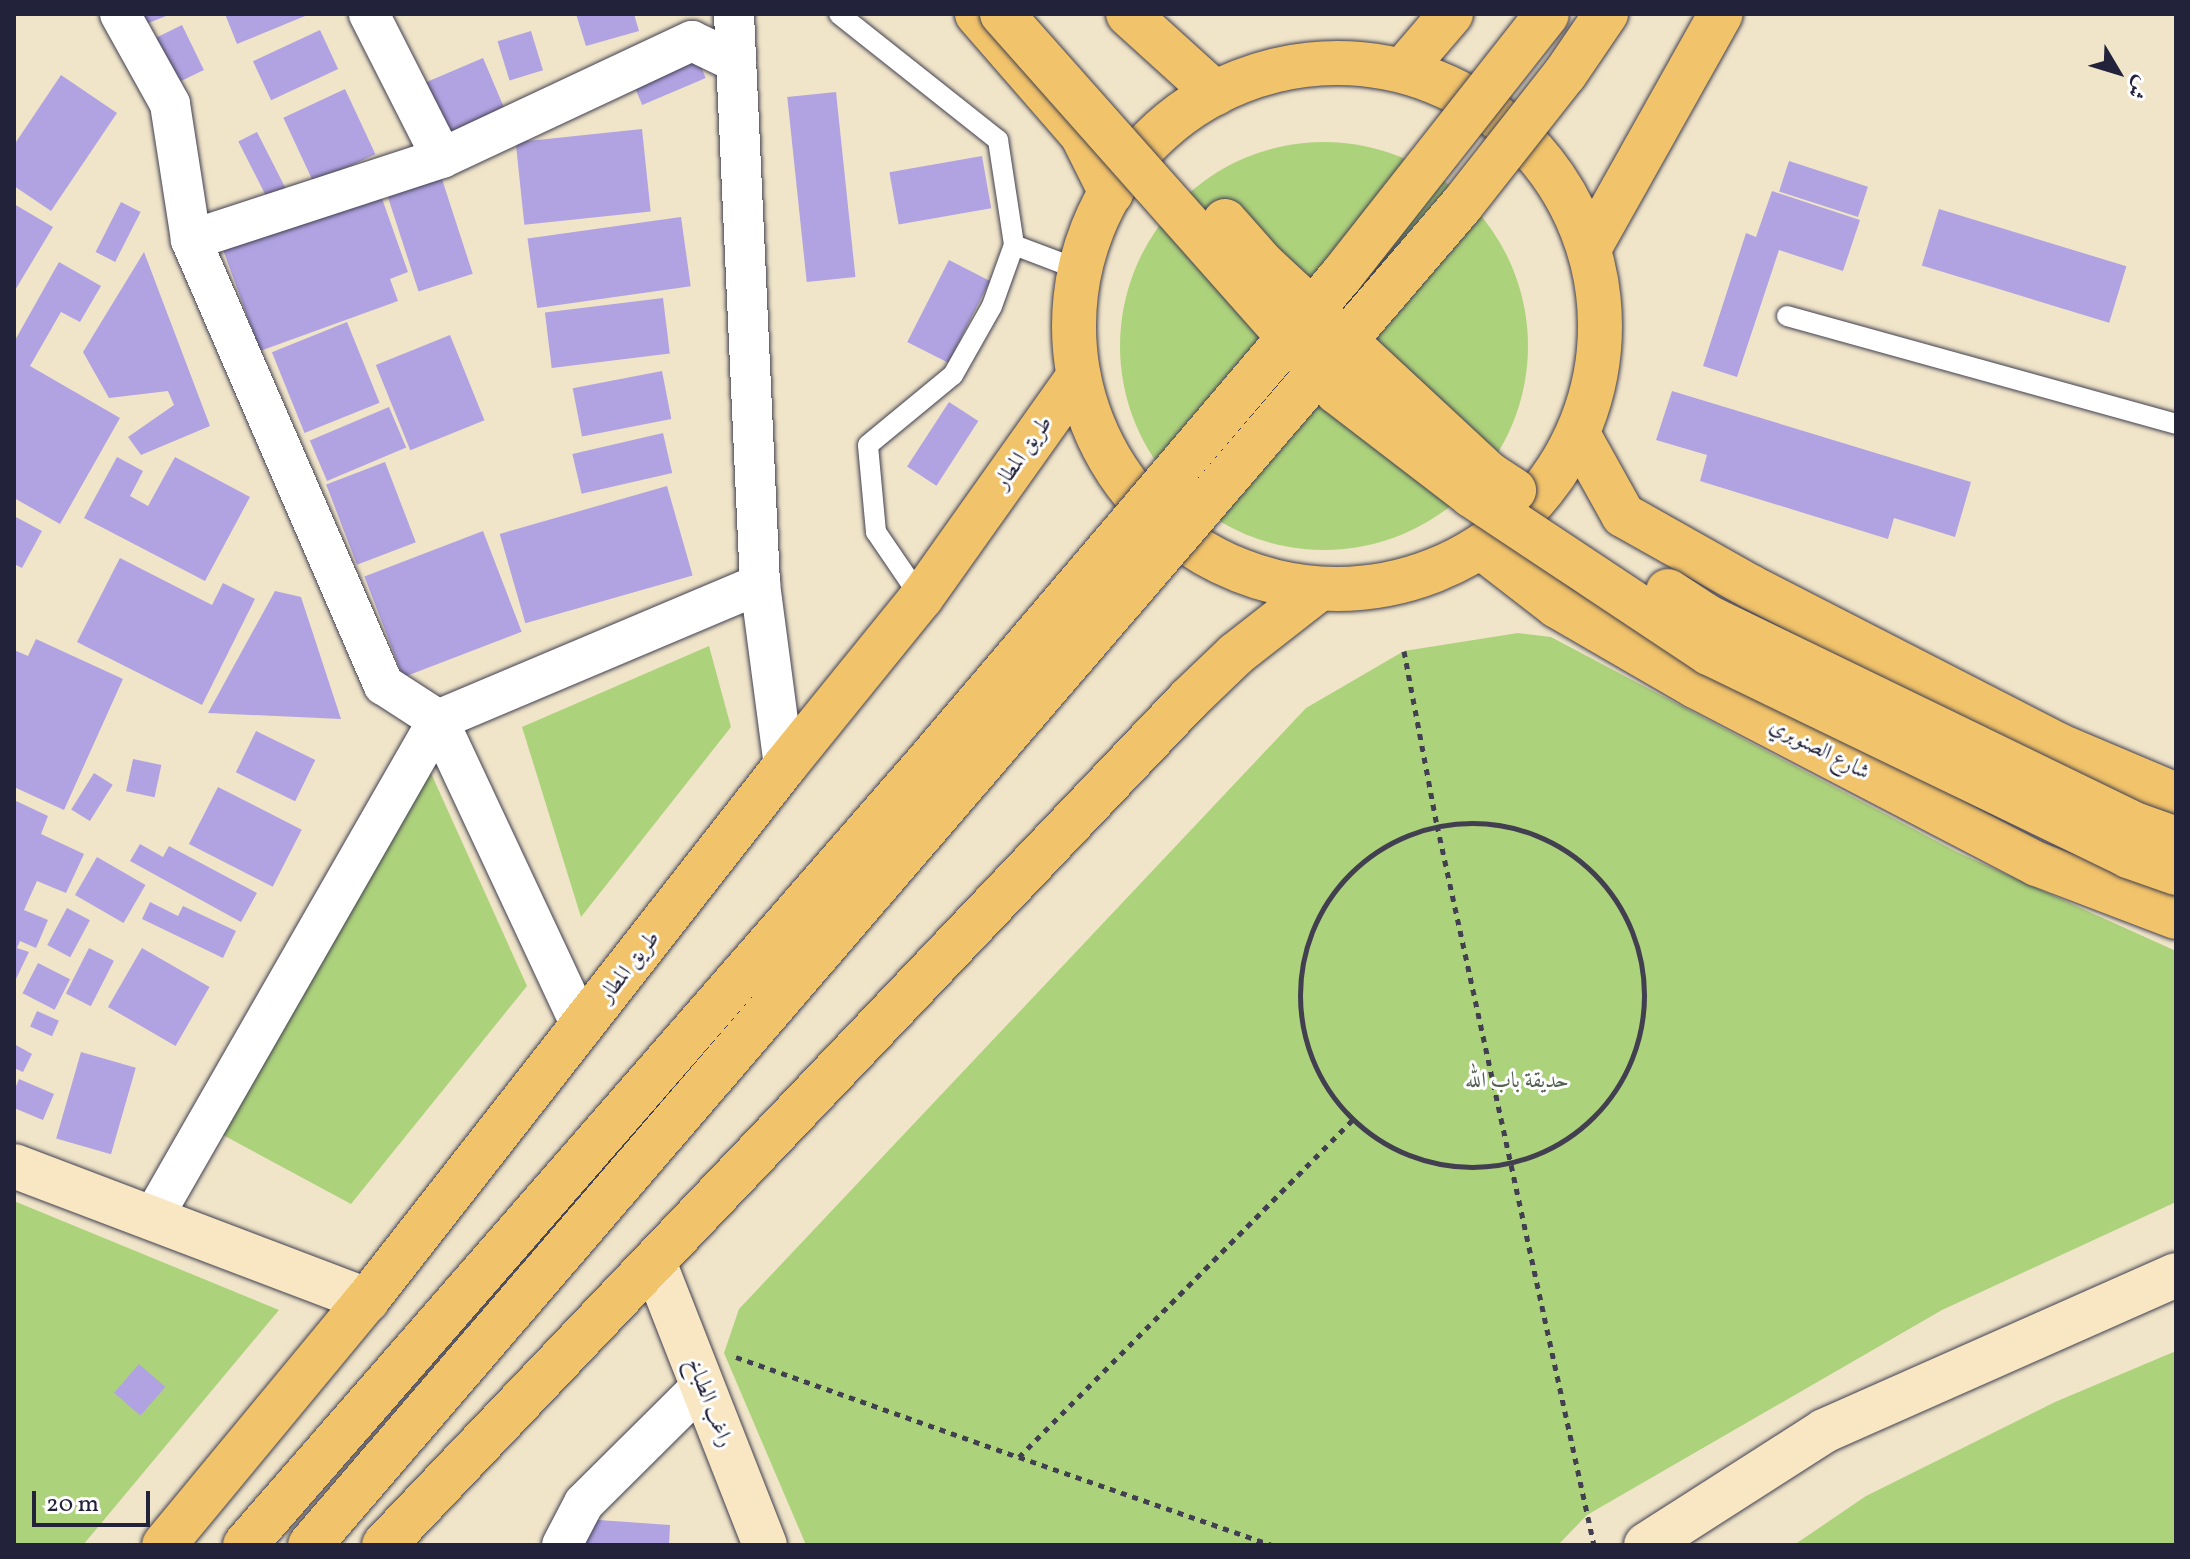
<!DOCTYPE html>
<html>
<head>
<meta charset="utf-8">
<style>
	body { margin:0 }
	#map { position:relative; width:2190px; height:1559px; overflow:hidden; background:#f0e5c9; font-family:Vollkorn,Amiri,serif }
	div>[style] { position:absolute }
	.green>* { inset:0; background:#add27c }
	.round { border-radius:50% }
	.building>* { inset:0; background:#b1a3e2; transform-origin:0 0 }
	.path>* { height:5px; margin-top:-2.5px; transform-origin:0; background:repeating-linear-gradient(90deg,#413f50 0 6px,transparent 0 12px) }
	.path>.ring { margin:-2.5px; padding:0; box-sizing:content-box; background:none; border:5px solid #413f50; border-radius:50% }
	.roads { filter:drop-shadow(0 0 2px #413f50) drop-shadow(0 0 2px #413f50) }
	.lane>* { height:20px; margin:-10px; padding:0 10px; transform-origin:10px; border-radius:10px; background:#fff }
	.street>* { height:40px; margin:-20px; padding:0 20px; transform-origin:20px; border-radius:20px; background:#fff }
	.secondary>* { height:44px; margin:-22px; padding:0 22px; transform-origin:22px; border-radius:22px; background:#f9e7c3 }
	.primary>* { height:44px; margin:-22px; padding:0 22px; transform-origin:22px; border-radius:22px; background:#f1c36a }
	.primary>.ring { margin:-22px; padding:0; box-sizing:content-box; background:none; border:44px solid #f1c36a; border-radius:50% }
	.bridges { filter:drop-shadow(0 0 2px #413f50) drop-shadow(0 0 2px #413f50) }
	.primary-bridge>* { height:44px; margin:-22px; padding:0 22px; transform-origin:22px; border-radius:22px; background:#f1c36a }
	span { translate:-50% -50%; white-space:nowrap; text-align:center; line-height:1.15; -webkit-text-stroke:6px #fff; paint-order:stroke }
	.street-label { font-size:22px; color:#22223b }
	.park-label { font-size:22px; color:#536052 }
	.frame { position:absolute; inset:0; border:16px solid #22223b; pointer-events:none }
	.north { position:absolute; left:2078px; top:32px; width:80px; height:80px; -webkit-text-stroke:6px #fff; paint-order:stroke; rotate:128deg; font-size:22px; font-weight:700; line-height:32px; text-align:center; color:#22223b }
	.north::after { content:''; display:block; margin:auto; width:28px; height:36px; background:#22223b; clip-path:polygon(50% 0,100% 100%,50% 72%,0 100%) }
	.scale { position:absolute; left:32px; top:1491px; width:118px; height:36px; box-sizing:border-box; border:4px solid #22223b; border-top:0; padding-left:10px; font-size:24px; line-height:28px; white-space:nowrap; color:#22223b; -webkit-text-stroke:6px #fff; paint-order:stroke }
</style>
</head>
<body>
<div id="map">
	<div class="green">
		<div class="round" style="left:1120px;top:142px;width:408px;height:408px"></div>
		<div style="clip-path:polygon(1518px 633px,1551px 637px,1959px 853px,2176px 951px,2176px 1202px,1942px 1310px,1587px 1515px,1558px 1545px,806px 1545px,724px 1353px,739px 1309px,1306px 708px,1404px 651px)"></div>
		<div style="clip-path:polygon(709px 646px,731px 727px,581px 917px,522px 727px)"></div>
		<div style="clip-path:polygon(430px 771px,527px 986px,351px 1204px,223px 1135px)"></div>
		<div style="clip-path:polygon(14px 1201px,279px 1310px,83px 1545px,14px 1545px)"></div>
		<div style="clip-path:polygon(2176px 1351px,2176px 1545px,1794px 1545px,1866px 1496px,2055px 1402px)"></div>
	</div>
	<div class="building">
		<div style="clip-path:polygon(142px 14px,171px 14px,146px 24px)"></div>
		<div style="clip-path:polygon(225px 14px,310px 14px,237px 44px)"></div>
		<div style="clip-path:polygon(576px 14px,634px 14px,639px 31px,586px 46px)"></div>
		<div style="left:182px;top:25px;width:50px;height:30px;rotate:64deg"></div>
		<div style="left:320px;top:30px;width:43px;height:74px;rotate:65deg"></div>
		<div style="left:531px;top:31px;width:41px;height:35px;rotate:73deg"></div>
		<div style="left:696px;top:55px;width:25px;height:69px;rotate:67deg"></div>
		<div style="left:483px;top:58px;width:66px;height:65px;rotate:67deg"></div>
		<div style="clip-path:polygon(61px 75px,117px 113px,51px 211px,14px 186px,14px 145px)"></div>
		<div style="left:345px;top:89px;width:72px;height:68px;rotate:65deg"></div>
		<div style="left:836px;top:92px;width:186px;height:49px;rotate:84deg"></div>
		<div style="left:642px;top:129px;width:83px;height:127px;rotate:84deg"></div>
		<div style="left:257px;top:132px;width:65px;height:21px;rotate:63deg"></div>
		<div style="left:982px;top:156px;width:53px;height:94px;rotate:80deg"></div>
		<div style="left:1789px;top:161px;width:83px;height:32px;rotate:18deg"></div>
		<div style="left:440px;top:173px;width:106px;height:57px;rotate:72deg"></div>
		<div style="clip-path:polygon(379px 190px,408px 272px,390px 279px,398px 301px,260px 351px,222px 247px)"></div>
		<div style="clip-path:polygon(1772px 191px,1860px 220px,1843px 271px,1779px 250px,1737px 377px,1703px 366px,1746px 233px,1756px 237px)"></div>
		<div style="left:121px;top:202px;width:22px;height:56px;rotate:27deg"></div>
		<div style="clip-path:polygon(14px 204px,53px 227px,14px 292px)"></div>
		<div style="left:1939px;top:209px;width:196px;height:59px;rotate:17deg"></div>
		<div style="left:681px;top:217px;width:70px;height:155px;rotate:82deg"></div>
		<div style="clip-path:polygon(144px 252px,210px 426px,141px 455px,128px 437px,174px 405px,168px 391px,109px 398px,83px 352px)"></div>
		<div style="left:949px;top:260px;width:46px;height:92px;rotate:27deg"></div>
		<div style="clip-path:polygon(59px 262px,101px 286px,80px 322px,61px 312px,30px 366px,120px 418px,60px 524px,14px 498px,14px 342px)"></div>
		<div style="left:663px;top:298px;width:56px;height:119px;rotate:83deg"></div>
		<div style="left:347px;top:322px;width:87px;height:81px;rotate:68deg"></div>
		<div style="left:450px;top:335px;width:92px;height:80px;rotate:68deg"></div>
		<div style="left:662px;top:371px;width:49px;height:91px;rotate:79deg"></div>
		<div style="clip-path:polygon(1672px 391px,1971px 482px,1955px 537px,1894px 518px,1888px 539px,1700px 481px,1707px 455px,1656px 440px)"></div>
		<div style="left:949px;top:402px;width:35px;height:77px;rotate:33deg"></div>
		<div style="left:389px;top:407px;width:44px;height:86px;rotate:67deg"></div>
		<div style="left:663px;top:433px;width:41px;height:93px;rotate:77deg"></div>
		<div style="clip-path:polygon(117px 457px,143px 471px,130px 496px,148px 506px,175px 457px,250px 497px,205px 581px,84px 518px)"></div>
		<div style="left:385px;top:462px;width:86px;height:63px;rotate:69deg"></div>
		<div style="left:667px;top:486px;width:93px;height:174px;rotate:74deg"></div>
		<div style="clip-path:polygon(14px 516px,42px 531px,22px 568px,14px 564px)"></div>
		<div style="left:483px;top:531px;width:108px;height:127px;rotate:69deg"></div>
		<div style="clip-path:polygon(120px 558px,212px 605px,223px 583px,255px 599px,202px 705px,77px 642px)"></div>
		<div style="clip-path:polygon(275px 591px,301px 597px,341px 719px,208px 713px)"></div>
		<div style="clip-path:polygon(36px 639px,123px 679px,64px 810px,14px 787px,14px 650px,28px 656px)"></div>
		<div style="left:256px;top:731px;width:66px;height:46px;rotate:26deg"></div>
		<div style="left:133px;top:759px;width:29px;height:33px;rotate:12deg"></div>
		<div style="left:94px;top:773px;width:22px;height:43px;rotate:32deg"></div>
		<div style="left:218px;top:787px;width:94px;height:64px;rotate:27deg"></div>
		<div style="clip-path:polygon(14px 800px,48px 816px,41px 834px,84px 854px,66px 893px,37px 881px,24px 910px,48px 920px,36px 948px,20px 941px,17px 948px,29px 952px,14px 983px)"></div>
		<div style="clip-path:polygon(140px 844px,163px 857px,169px 846px,257px 893px,241px 922px,130px 861px)"></div>
		<div style="left:97px;top:857px;width:56px;height:44px;rotate:30deg"></div>
		<div style="clip-path:polygon(150px 902px,178px 916px,183px 906px,236px 931px,223px 958px,142px 919px)"></div>
		<div style="left:67px;top:908px;width:26px;height:42px;rotate:28deg"></div>
		<div style="left:89px;top:948px;width:28px;height:51px;rotate:27deg"></div>
		<div style="left:142px;top:948px;width:78px;height:68px;rotate:30deg"></div>
		<div style="left:38px;top:963px;width:36px;height:34px;rotate:27deg"></div>
		<div style="left:37px;top:1011px;width:24px;height:17px;rotate:24deg"></div>
		<div style="clip-path:polygon(14px 1044px,32px 1054px,23px 1072px,14px 1068px)"></div>
		<div style="left:81px;top:1052px;width:57px;height:90px;rotate:16deg"></div>
		<div style="clip-path:polygon(19px 1079px,54px 1094px,43px 1120px,14px 1108px,14px 1091px)"></div>
		<div style="left:139px;top:1364px;width:35px;height:38px;rotate:41deg"></div>
		<div style="clip-path:polygon(570px 1518px,670px 1525px,669px 1545px,568px 1545px)"></div>
	</div>
	<div class="path">
		<div style="left:1404px;top:651px;width:177px;rotate:79.3deg"></div>
		<div style="left:1437px;top:825px;width:737px;rotate:77.7deg"></div>
		<div class="ring" style="left:1300px;top:823px;width:339px;height:339px"></div>
		<div style="left:736px;top:1357px;width:300px;rotate:19.5deg"></div>
		<div style="left:1019px;top:1457px;width:474px;rotate:-45.3deg"></div>
		<div style="left:1019px;top:1457px;width:268px;rotate:19.2deg"></div>
	</div>
	<div class="roads">
		<div class="lane">
			<div style="left:839px;top:14px;width:203px;rotate:38.4deg"></div>
			<div style="left:998px;top:140px;width:106px;rotate:81.3deg"></div>
			<div style="left:1014px;top:245px;width:71px;rotate:20.7deg"></div>
			<div style="left:1787px;top:316px;width:404px;rotate:15.5deg"></div>
			<div style="left:921px;top:598px;width:80px;rotate:-124.3deg"></div>
			<div style="left:876px;top:532px;width:87px;rotate:-95.3deg"></div>
			<div style="left:868px;top:445px;width:110px;rotate:-39.5deg"></div>
			<div style="left:953px;top:375px;width:79px;rotate:-60.5deg"></div>
			<div style="left:992px;top:306px;width:65px;rotate:-70.2deg"></div>
		</div>
		<div class="street">
			<div style="left:120px;top:14px;width:103px;rotate:60.9deg"></div>
			<div style="left:170px;top:104px;width:138px;rotate:81.2deg"></div>
			<div style="left:191px;top:240px;width:485px;rotate:66.6deg"></div>
			<div style="left:384px;top:685px;width:64px;rotate:32.9deg"></div>
			<div style="left:438px;top:720px;width:340px;rotate:64.9deg"></div>
			<div style="left:369px;top:14px;width:161px;rotate:63.1deg"></div>
			<div style="left:734px;top:14px;width:571px;rotate:87.39deg"></div>
			<div style="left:760px;top:584px;width:185px;rotate:82.5deg"></div>
			<div style="left:191px;top:240px;width:264px;rotate:-18.1deg"></div>
			<div style="left:442px;top:158px;width:276px;rotate:-25.1deg"></div>
			<div style="left:692px;top:41px;width:49px;rotate:25.5deg"></div>
			<div style="left:152px;top:1219px;width:575px;rotate:-60.18deg"></div>
			<div style="left:438px;top:720px;width:350px;rotate:-22.9deg"></div>
			<div style="left:562px;top:1545px;width:47px;rotate:-62.4deg"></div>
			<div style="left:584px;top:1503px;width:166px;rotate:-44.8deg"></div>
		</div>
		<div class="secondary">
			<div style="left:14px;top:1166px;width:378px;rotate:20.8deg"></div>
			<div style="left:654px;top:1262px;width:304px;rotate:68.6deg"></div>
			<div style="left:1646px;top:1545px;width:211px;rotate:-32.6deg"></div>
			<div style="left:1824px;top:1431px;width:385px;rotate:-23.9deg"></div>
		</div>
		<div class="primary">
			<div style="left:977px;top:14px;width:160px;rotate:49deg"></div>
			<div style="left:1082px;top:135px;width:65px;rotate:63.4deg"></div>
			<div style="left:1128px;top:14px;width:118px;rotate:42.2deg"></div>
			<div class="ring" style="left:1074px;top:63px;width:482px;height:482px"></div>
			<div style="left:1403px;top:70px;width:74px;rotate:-49.4deg"></div>
			<div style="left:1590px;top:247px;width:267px;rotate:-60.7deg"></div>
			<div style="left:1578px;top:434px;width:93px;rotate:60.9deg"></div>
			<div style="left:1623px;top:515px;width:147px;rotate:29.4deg"></div>
			<div style="left:1751px;top:587px;width:345px;rotate:27.2deg"></div>
			<div style="left:2058px;top:745px;width:128px;rotate:23deg"></div>
			<div style="left:1481px;top:547px;width:96px;rotate:37.8deg"></div>
			<div style="left:1557px;top:606px;width:160px;rotate:30.1deg"></div>
			<div style="left:1695px;top:686px;width:386px;rotate:27.5deg"></div>
			<div style="left:2037px;top:864px;width:149px;rotate:20.9deg"></div>
			<div style="left:164px;top:1545px;width:318px;rotate:-50.4deg"></div>
			<div style="left:367px;top:1300px;width:677px;rotate:-51.96deg"></div>
			<div style="left:784px;top:767px;width:218px;rotate:-51deg"></div>
			<div style="left:921px;top:598px;width:272px;rotate:-54.6deg"></div>
			<div style="left:384px;top:1545px;width:1166px;rotate:-46.42deg"></div>
			<div style="left:1188px;top:700px;width:66px;rotate:-43.8deg"></div>
			<div style="left:1236px;top:654px;width:104px;rotate:-38deg"></div>
		</div>
	</div>
	<div class="bridges">
		<div class="primary-bridge">
			<div style="left:1002px;top:14px;width:505px;rotate:48.45deg"></div>
			<div style="left:1337px;top:392px;width:169px;rotate:37.5deg"></div>
			<div style="left:1471px;top:495px;width:286px;rotate:33.6deg"></div>
			<div style="left:1709px;top:653px;width:466px;rotate:25.8deg"></div>
			<div style="left:2128px;top:856px;width:51px;rotate:19.5deg"></div>
			<div style="left:1225px;top:221px;width:56px;rotate:48.6deg"></div>
			<div style="left:1262px;top:263px;width:310px;rotate:42.9deg"></div>
			<div style="left:1489px;top:474px;width:30px;rotate:33deg"></div>
			<div style="left:1668px;top:591px;width:48px;rotate:33deg"></div>
			<div style="left:1708px;top:617px;width:477px;rotate:25.9deg"></div>
			<div style="left:2137px;top:825px;width:41px;rotate:19.7deg"></div>
			<div style="left:245px;top:1545px;width:1035px;rotate:-48.92deg"></div>
			<div style="left:925px;top:765px;width:642px;rotate:-49.61deg"></div>
			<div style="left:1341px;top:276px;width:333px;rotate:-51.8deg"></div>
			<div style="left:310px;top:1545px;width:1766px;rotate:-49.32deg"></div>
			<div style="left:1461px;top:206px;width:168px;rotate:-51.8deg"></div>
			<div style="left:1565px;top:74px;width:73px;rotate:-55.7deg"></div>
		</div>
	</div>
	<div class="street-label">
		<span style="left:1024px;top:453px;rotate:-55deg">طريق المطار</span>
		<span style="left:1819px;top:750px;rotate:27deg">شارع الصنوبري</span>
		<span style="left:630px;top:967px;rotate:-52deg">طريق المطار</span>
		<span style="left:709px;top:1403px;rotate:69deg">راغب الطباخ</span>
	</div>
	<div class="park-label">
		<span style="left:1517px;top:1082px">حديقة باب الله</span>
	</div>
	<div class="frame"></div>
	<div class="north">ش</div>
	<div class="scale">20 m</div>
</div>
</body>
</html>
